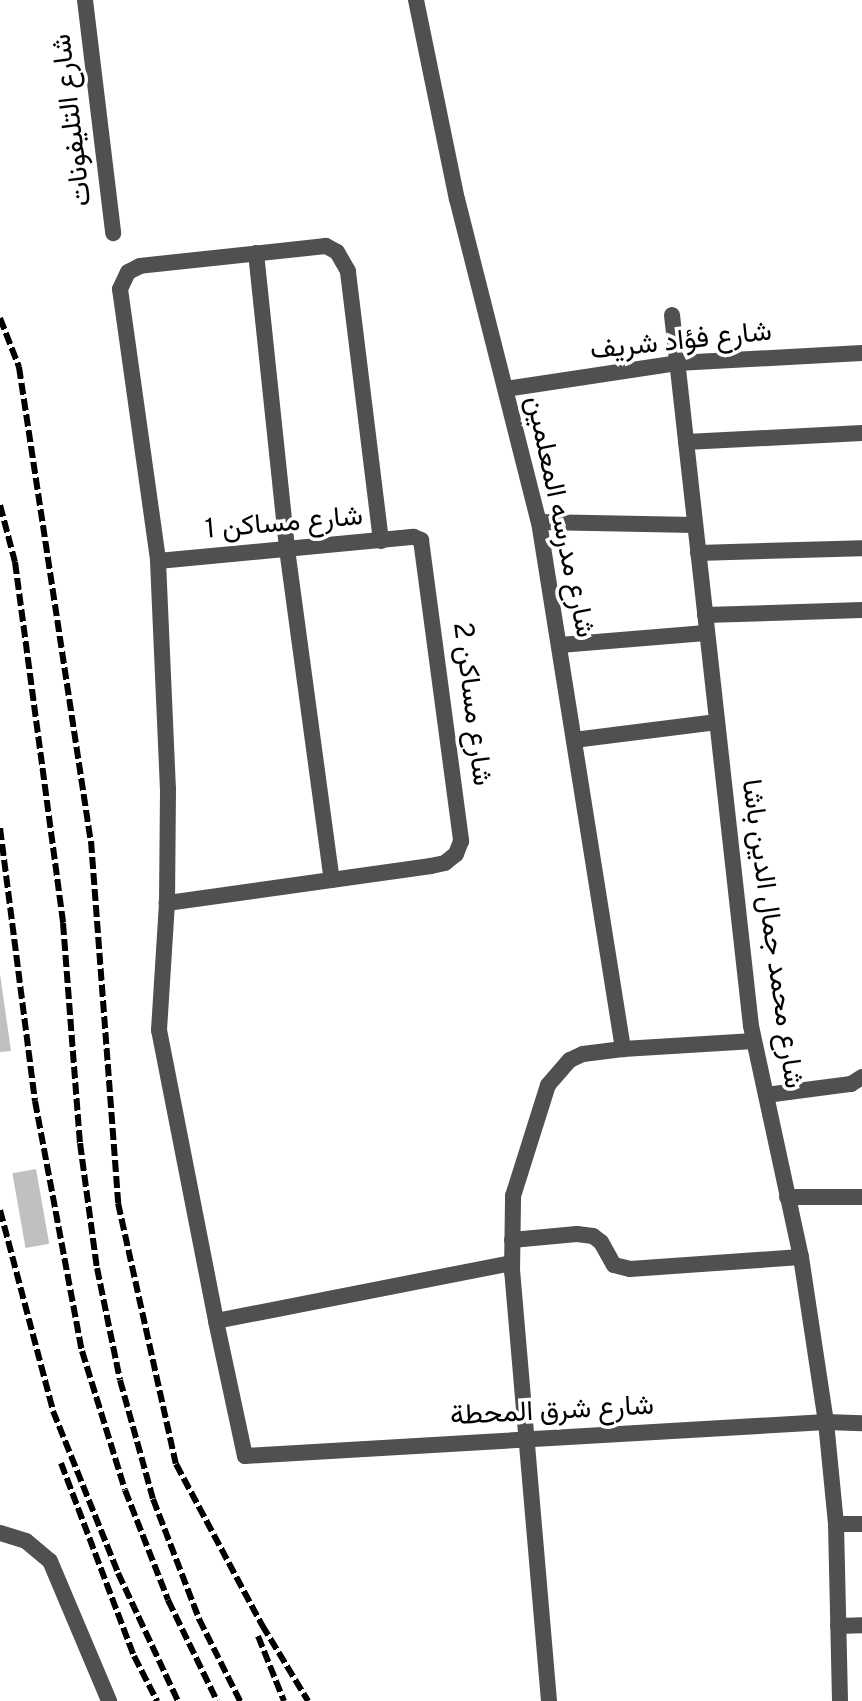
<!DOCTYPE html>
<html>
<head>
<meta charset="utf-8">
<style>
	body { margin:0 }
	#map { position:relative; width:862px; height:1701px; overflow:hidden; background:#fff; font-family:Overpass,Vazirmatn,sans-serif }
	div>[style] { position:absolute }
	.building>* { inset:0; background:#c0c0c0; transform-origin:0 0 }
	.minor>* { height:16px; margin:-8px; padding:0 8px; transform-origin:8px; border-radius:8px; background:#505050 }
	.tertiary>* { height:16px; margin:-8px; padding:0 8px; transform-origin:8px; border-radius:8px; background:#505050 }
	.rail>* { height:6px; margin-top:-3px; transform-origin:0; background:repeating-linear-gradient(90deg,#000 0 12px,transparent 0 16px) }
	span { translate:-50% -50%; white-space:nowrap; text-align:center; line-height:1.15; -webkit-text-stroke:7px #fff; paint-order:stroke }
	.street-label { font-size:28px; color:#000 }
</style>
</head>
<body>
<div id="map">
	<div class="building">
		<div style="clip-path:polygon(0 974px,11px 1051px,0 1052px)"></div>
		<div style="left:36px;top:1169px;width:76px;height:24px;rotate:80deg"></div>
	</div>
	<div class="minor">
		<div style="left:85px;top:0;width:235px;rotate:83.1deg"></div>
		<div style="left:416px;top:0;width:203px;rotate:78.4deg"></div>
		<div style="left:457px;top:199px;width:333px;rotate:75.8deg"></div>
		<div style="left:539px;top:522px;width:534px;rotate:80.94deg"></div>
		<div style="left:256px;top:253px;width:298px;rotate:84deg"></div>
		<div style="left:287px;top:549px;width:334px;rotate:82.3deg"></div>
		<div style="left:672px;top:315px;width:715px;rotate:83.66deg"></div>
		<div style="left:751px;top:1026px;width:236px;rotate:77.8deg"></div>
		<div style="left:801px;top:1257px;width:167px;rotate:81.4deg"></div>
		<div style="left:826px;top:1422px;width:102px;rotate:84.4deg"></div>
		<div style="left:836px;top:1524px;width:177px;rotate:88.7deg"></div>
		<div style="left:506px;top:389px;width:173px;rotate:-8.6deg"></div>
		<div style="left:677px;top:363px;width:185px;rotate:-3.1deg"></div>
		<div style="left:686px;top:442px;width:176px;rotate:-2.9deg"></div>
		<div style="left:539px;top:522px;width:156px;rotate:1.1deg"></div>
		<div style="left:381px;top:541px;width:272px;rotate:-97deg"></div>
		<div style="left:348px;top:271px;width:22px;rotate:-120deg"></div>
		<div style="left:337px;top:252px;width:13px;rotate:-151deg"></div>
		<div style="left:326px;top:246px;width:187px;rotate:173.9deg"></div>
		<div style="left:140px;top:266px;width:13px;rotate:153deg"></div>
		<div style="left:128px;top:272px;width:19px;rotate:115deg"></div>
		<div style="left:120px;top:289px;width:275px;rotate:82deg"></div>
		<div style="left:158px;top:561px;width:228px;rotate:87.5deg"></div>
		<div style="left:168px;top:789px;width:114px;rotate:90.5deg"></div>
		<div style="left:167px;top:903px;width:127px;rotate:93.6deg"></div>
		<div style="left:159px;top:1030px;width:297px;rotate:78.9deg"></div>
		<div style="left:216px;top:1321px;width:301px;rotate:-11.1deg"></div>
		<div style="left:698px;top:553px;width:164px;rotate:-1.7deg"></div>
		<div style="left:158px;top:561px;width:257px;rotate:-5.4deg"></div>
		<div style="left:414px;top:537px;width:8px;rotate:23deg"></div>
		<div style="left:421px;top:540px;width:304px;rotate:82.4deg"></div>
		<div style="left:461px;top:841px;width:14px;rotate:111deg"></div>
		<div style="left:456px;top:854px;width:14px;rotate:141deg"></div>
		<div style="left:445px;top:863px;width:14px;rotate:168deg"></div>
		<div style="left:431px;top:866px;width:267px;rotate:172deg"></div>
		<div style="left:705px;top:615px;width:157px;rotate:-1.8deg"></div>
		<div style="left:560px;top:645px;width:146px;rotate:-4.7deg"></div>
		<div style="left:574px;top:740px;width:144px;rotate:-7.2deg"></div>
		<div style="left:766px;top:1095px;width:86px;rotate:-7.4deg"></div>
		<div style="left:851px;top:1084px;width:13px;rotate:-32deg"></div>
		<div style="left:787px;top:1197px;width:75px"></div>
		<div style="left:512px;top:1240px;width:65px;rotate:-5.3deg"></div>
		<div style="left:577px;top:1234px;width:16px;rotate:7deg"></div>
		<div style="left:593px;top:1236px;width:10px;rotate:37deg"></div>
		<div style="left:601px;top:1242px;width:26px;rotate:61deg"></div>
		<div style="left:614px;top:1265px;width:16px;rotate:14deg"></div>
		<div style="left:630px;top:1269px;width:171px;rotate:-4deg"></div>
		<div style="left:216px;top:1321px;width:138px;rotate:77.9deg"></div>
		<div style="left:245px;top:1456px;width:582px;rotate:-3.35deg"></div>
		<div style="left:826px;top:1422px;width:36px;rotate:2deg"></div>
		<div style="left:836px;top:1524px;width:26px"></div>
		<div style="left:838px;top:1626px;width:24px;rotate:-2deg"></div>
		<div style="left:549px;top:1701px;width:431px;rotate:-94.9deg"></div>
		<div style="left:512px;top:1272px;width:76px;rotate:-89.2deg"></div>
		<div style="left:513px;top:1196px;width:116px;rotate:-72.5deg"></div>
		<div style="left:548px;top:1085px;width:33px;rotate:-49deg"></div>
		<div style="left:570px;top:1060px;width:14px;rotate:-25deg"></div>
		<div style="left:583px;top:1054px;width:40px;rotate:-7.1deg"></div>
		<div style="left:623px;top:1049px;width:131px;rotate:-3.5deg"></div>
	</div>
	<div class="tertiary">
		<div style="left:0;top:1533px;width:27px;rotate:17deg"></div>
		<div style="left:26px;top:1541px;width:31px;rotate:40deg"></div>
		<div style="left:50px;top:1561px;width:152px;rotate:67.1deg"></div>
	</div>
	<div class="rail">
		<div style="left:0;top:318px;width:53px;rotate:68.8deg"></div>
		<div style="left:19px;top:367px;width:479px;rotate:81.4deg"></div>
		<div style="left:91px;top:841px;width:363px;rotate:85.7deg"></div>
		<div style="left:118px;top:1203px;width:267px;rotate:77.5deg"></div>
		<div style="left:176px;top:1464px;width:183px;rotate:61.9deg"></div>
		<div style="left:262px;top:1625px;width:89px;rotate:58.8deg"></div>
		<div style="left:0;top:505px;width:59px;rotate:75.3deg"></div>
		<div style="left:15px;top:562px;width:364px;rotate:82.4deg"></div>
		<div style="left:63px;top:923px;width:221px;rotate:85.6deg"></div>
		<div style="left:80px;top:1143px;width:126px;rotate:82.3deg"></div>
		<div style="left:97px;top:1268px;width:114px;rotate:78.4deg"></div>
		<div style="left:120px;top:1380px;width:123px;rotate:74.5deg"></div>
		<div style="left:153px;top:1499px;width:129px;rotate:69deg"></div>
		<div style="left:199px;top:1619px;width:92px;rotate:63.4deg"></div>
		<div style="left:0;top:828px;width:275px;rotate:82.7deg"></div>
		<div style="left:35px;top:1101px;width:254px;rotate:79.4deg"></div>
		<div style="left:82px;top:1351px;width:145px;rotate:72.8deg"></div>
		<div style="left:125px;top:1490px;width:118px;rotate:68.6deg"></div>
		<div style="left:168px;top:1600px;width:112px;rotate:64.1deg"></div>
		<div style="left:0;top:1210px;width:208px;rotate:75.2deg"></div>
		<div style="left:53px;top:1411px;width:175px;rotate:68.1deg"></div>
		<div style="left:118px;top:1573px;width:141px;rotate:64.9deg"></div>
		<div style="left:61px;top:1463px;width:206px;rotate:69.3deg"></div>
		<div style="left:134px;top:1656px;width:51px;rotate:62.9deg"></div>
		<div style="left:258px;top:1636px;width:70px;rotate:68.2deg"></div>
	</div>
	<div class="street-label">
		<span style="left:73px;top:120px;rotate:-97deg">شارع التليفونات</span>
		<span style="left:681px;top:342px;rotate:-6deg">شارع فؤاد شريف</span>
		<span style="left:559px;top:517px;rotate:78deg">شارع مدرسه المعلمين</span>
		<span style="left:284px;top:524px;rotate:-5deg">شارع مساكن 1</span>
		<span style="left:471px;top:704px;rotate:83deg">شارع مساكن 2</span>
		<span style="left:771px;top:934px;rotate:82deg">شارع محمد جمال الدين باشا</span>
		<span style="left:552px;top:1412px;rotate:-3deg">شارع شرق المحطة</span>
	</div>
</div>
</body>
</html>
